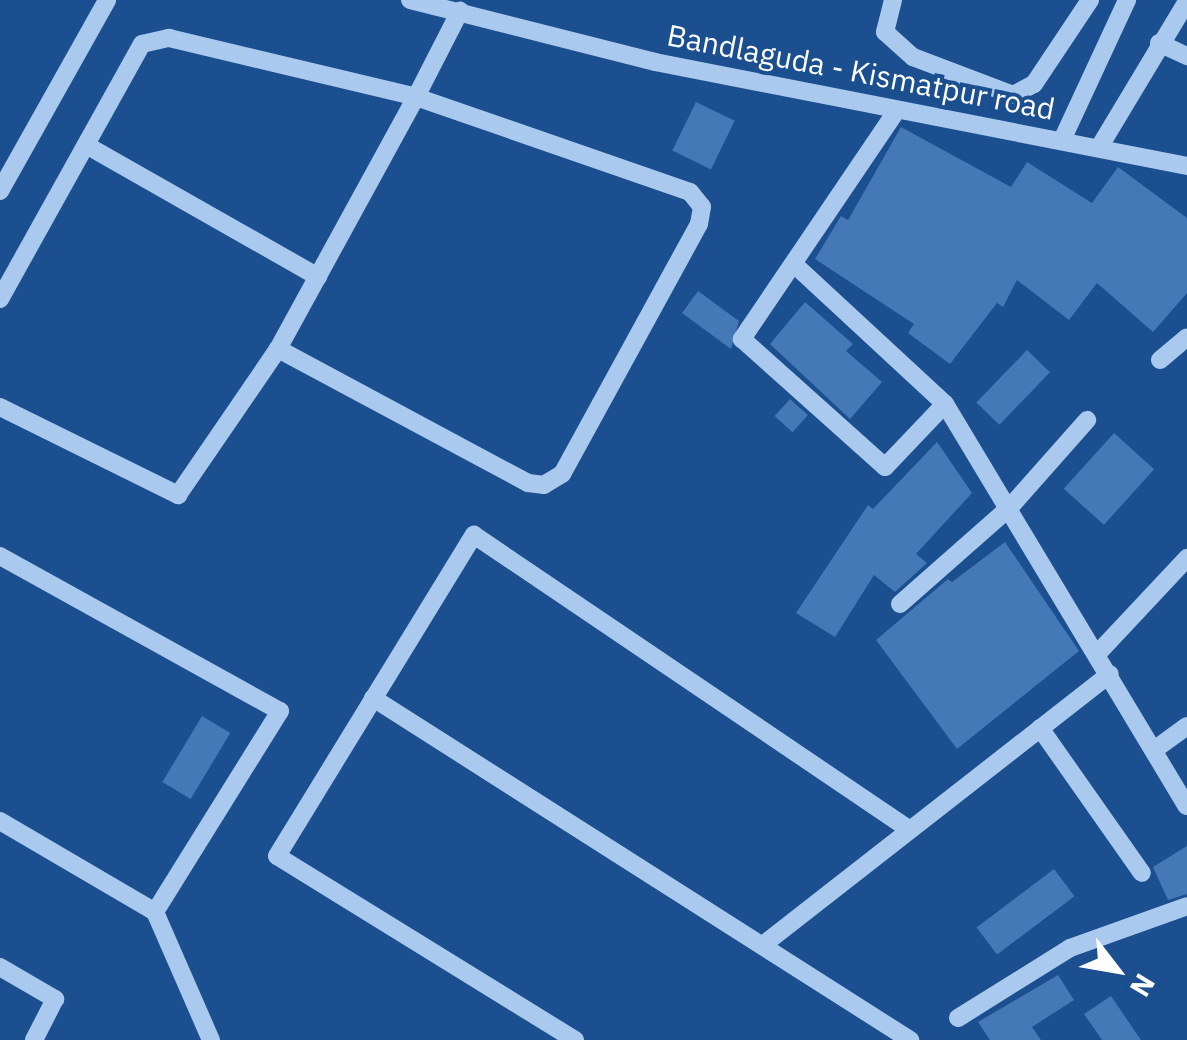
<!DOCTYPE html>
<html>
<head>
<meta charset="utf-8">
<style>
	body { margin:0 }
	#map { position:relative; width:1187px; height:1040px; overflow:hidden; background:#1b4f8f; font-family:"IBM Plex Sans",sans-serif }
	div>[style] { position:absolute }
	.building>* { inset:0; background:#4478b7; transform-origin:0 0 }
	.minor>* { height:18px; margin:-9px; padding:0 9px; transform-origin:9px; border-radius:9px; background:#a9c9ee }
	span { translate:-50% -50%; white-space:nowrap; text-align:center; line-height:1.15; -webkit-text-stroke:8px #1b4f8f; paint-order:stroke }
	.street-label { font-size:30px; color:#fff }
	.north { position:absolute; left:1067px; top:920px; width:100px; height:100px; -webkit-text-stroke:8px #1b4f8f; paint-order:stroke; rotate:121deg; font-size:28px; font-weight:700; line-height:40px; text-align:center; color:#fff }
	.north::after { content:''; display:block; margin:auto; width:35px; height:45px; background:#fff; clip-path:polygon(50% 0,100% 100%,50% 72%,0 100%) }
</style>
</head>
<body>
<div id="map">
	<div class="building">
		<div style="left:696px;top:102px;width:43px;height:54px;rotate:26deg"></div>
		<div style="clip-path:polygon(901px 127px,1011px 187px,1027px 162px,1092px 203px,1118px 167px,1187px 218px,1187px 293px,1153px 332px,1097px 283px,1069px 320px,1017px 280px,1003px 307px,997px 303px,950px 364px,908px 333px,914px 324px,815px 259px,841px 216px,848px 220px)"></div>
		<div style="clip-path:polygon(698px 291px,739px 321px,731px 349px,682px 313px)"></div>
		<div style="clip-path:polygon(805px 302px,853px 344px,846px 351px,882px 382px,850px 419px,770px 344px)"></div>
		<div style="left:1027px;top:350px;width:32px;height:73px;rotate:44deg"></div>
		<div style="left:790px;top:399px;width:24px;height:23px;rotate:42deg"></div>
		<div style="left:1114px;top:433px;width:54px;height:75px;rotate:42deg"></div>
		<div style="clip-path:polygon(937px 442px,972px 493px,916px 554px,927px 563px,895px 592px,874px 575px,835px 637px,796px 613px,868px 505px,873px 509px)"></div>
		<div style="clip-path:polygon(1005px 542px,1079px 651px,957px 749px,876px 640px,948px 579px,952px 582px)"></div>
		<div style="left:202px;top:716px;width:33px;height:77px;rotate:31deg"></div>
		<div style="clip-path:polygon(1187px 846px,1187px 894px,1168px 900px,1153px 867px)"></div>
		<div style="left:1054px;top:869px;width:34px;height:97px;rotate:53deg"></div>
		<div style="clip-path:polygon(1058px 975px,1074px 1000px,1032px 1027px,1041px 1040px,990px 1040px,978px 1022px)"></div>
		<div style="clip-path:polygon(1111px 996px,1141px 1040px,1102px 1040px,1084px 1014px)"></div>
	</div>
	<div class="minor">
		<div style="left:410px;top:0;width:253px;rotate:14.2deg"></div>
		<div style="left:655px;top:62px;width:542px;rotate:11.06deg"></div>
		<div style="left:893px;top:0;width:33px;rotate:104deg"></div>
		<div style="left:885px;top:32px;width:38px;rotate:42deg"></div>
		<div style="left:913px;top:57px;width:107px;rotate:20.8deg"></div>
		<div style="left:1013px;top:95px;width:24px;rotate:-28deg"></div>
		<div style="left:1034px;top:84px;width:101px;rotate:-56.3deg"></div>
		<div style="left:1159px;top:43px;width:31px;rotate:25deg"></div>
		<div style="left:897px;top:110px;width:277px;rotate:124.1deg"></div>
		<div style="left:742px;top:339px;width:192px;rotate:41.8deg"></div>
		<div style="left:885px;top:467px;width:87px;rotate:-46.4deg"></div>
		<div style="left:1063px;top:138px;width:152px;rotate:-65.1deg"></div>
		<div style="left:86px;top:145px;width:267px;rotate:29.6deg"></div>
		<div style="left:1100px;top:146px;width:169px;rotate:-59deg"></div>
		<div style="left:0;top:191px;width:219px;rotate:-60.7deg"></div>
		<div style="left:796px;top:266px;width:203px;rotate:42.8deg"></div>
		<div style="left:945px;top:404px;width:469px;rotate:59deg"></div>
		<div style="left:0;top:299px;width:292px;rotate:-60.9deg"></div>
		<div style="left:142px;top:44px;width:28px;rotate:-13deg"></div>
		<div style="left:169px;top:38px;width:254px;rotate:13.4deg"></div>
		<div style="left:416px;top:97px;width:290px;rotate:19.1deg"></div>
		<div style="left:690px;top:192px;width:19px;rotate:51deg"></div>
		<div style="left:702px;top:207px;width:17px;rotate:100deg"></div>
		<div style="left:699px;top:224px;width:285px;rotate:118.7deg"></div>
		<div style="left:562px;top:474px;width:21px;rotate:149deg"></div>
		<div style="left:544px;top:485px;width:16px;rotate:-173deg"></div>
		<div style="left:528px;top:483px;width:284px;rotate:-151.8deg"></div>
		<div style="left:278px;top:349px;width:287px;rotate:-61.3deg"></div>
		<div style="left:416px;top:97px;width:97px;rotate:-62.9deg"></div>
		<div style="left:1160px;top:360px;width:35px;rotate:-40deg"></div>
		<div style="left:0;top:407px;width:199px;rotate:26.3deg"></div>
		<div style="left:178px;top:495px;width:177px;rotate:-55.6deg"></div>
		<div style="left:0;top:556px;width:320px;rotate:29deg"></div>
		<div style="left:280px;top:711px;width:237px;rotate:121.9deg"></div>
		<div style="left:900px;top:604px;width:148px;rotate:-41.4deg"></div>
		<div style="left:1011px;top:506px;width:115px;rotate:-48.5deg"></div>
		<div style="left:1099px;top:652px;width:129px;rotate:-46.9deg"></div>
		<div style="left:373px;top:698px;width:637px;rotate:32.49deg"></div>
		<div style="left:1040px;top:728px;width:177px;rotate:54.9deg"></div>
		<div style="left:1154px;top:750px;width:41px;rotate:-36deg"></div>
		<div style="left:0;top:821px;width:180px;rotate:30.4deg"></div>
		<div style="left:155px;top:912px;width:140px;rotate:66.4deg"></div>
		<div style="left:763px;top:945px;width:440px;rotate:-38deg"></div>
		<div style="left:0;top:967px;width:64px;rotate:30.2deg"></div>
		<div style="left:55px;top:999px;width:46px;rotate:117.1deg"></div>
		<div style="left:958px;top:1018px;width:132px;rotate:-32deg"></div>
		<div style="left:1070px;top:948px;width:124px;rotate:-19.7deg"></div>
		<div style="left:575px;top:1040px;width:350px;rotate:-148.3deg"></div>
		<div style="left:277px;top:856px;width:377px;rotate:-58.5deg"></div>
		<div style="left:474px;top:535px;width:526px;rotate:34.08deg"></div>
	</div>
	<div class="street-label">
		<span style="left:861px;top:72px;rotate:11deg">Bandlaguda - Kismatpur road</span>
	</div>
	<div class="north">N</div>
</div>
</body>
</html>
